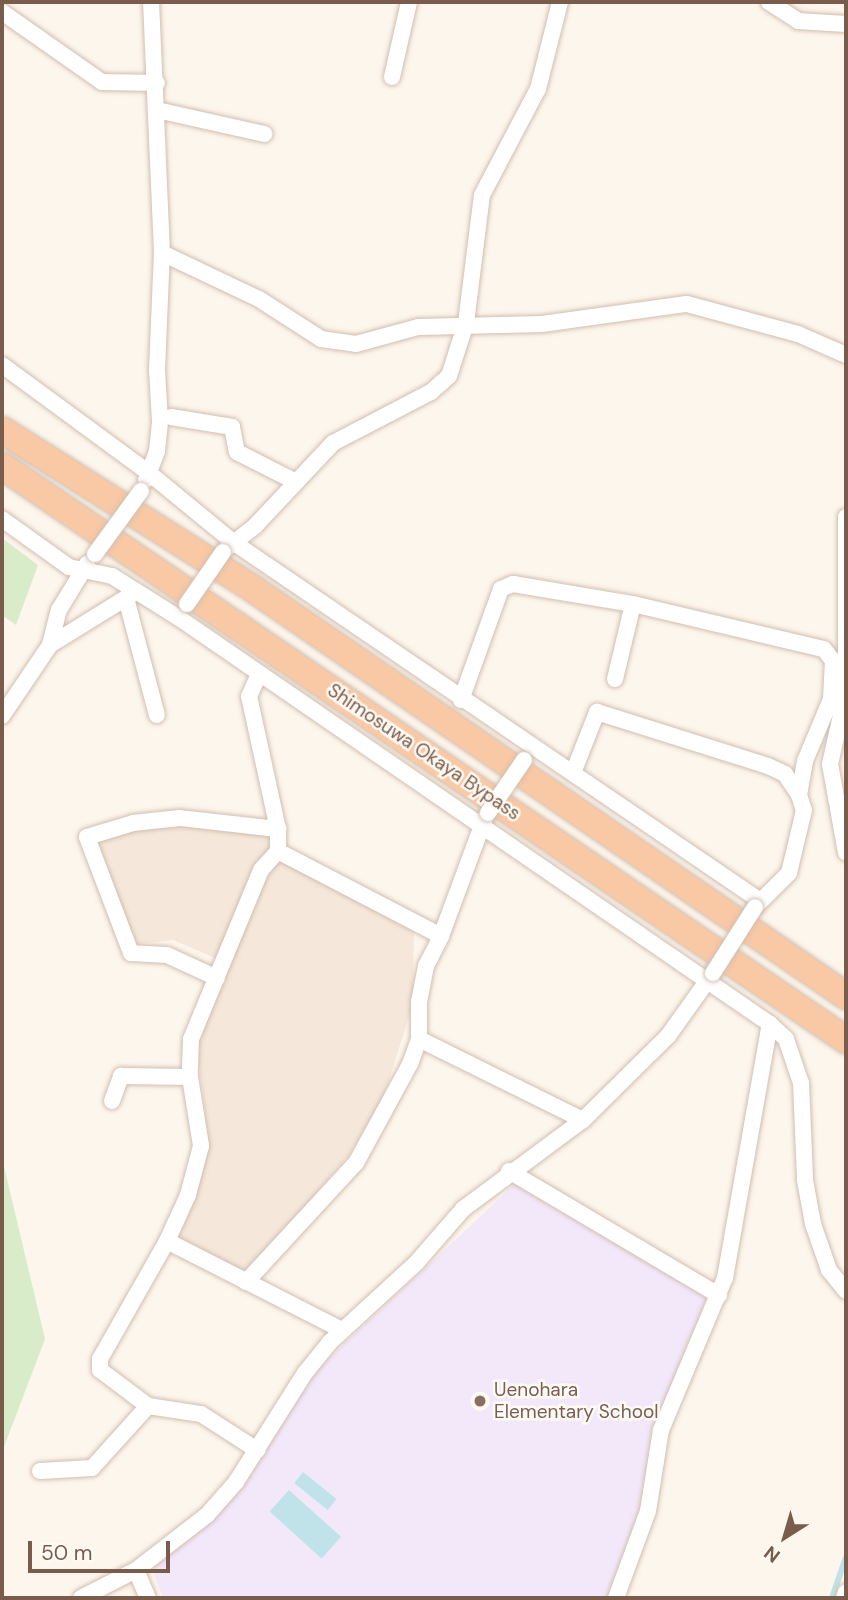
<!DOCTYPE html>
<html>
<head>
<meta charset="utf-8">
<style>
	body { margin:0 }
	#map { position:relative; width:848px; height:1600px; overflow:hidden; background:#fdf6ec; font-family:"DM Sans",sans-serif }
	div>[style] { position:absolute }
	.residential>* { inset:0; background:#f5e8da }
	.education>* { inset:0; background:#f3e8fa }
	.green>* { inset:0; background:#d8ecc9 }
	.water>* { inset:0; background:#bfe3e8; transform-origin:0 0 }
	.stream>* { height:6px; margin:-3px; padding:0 3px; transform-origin:3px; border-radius:3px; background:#bfe3e8 }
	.roads { filter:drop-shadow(0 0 2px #d1beb0) drop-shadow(0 0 2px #d1beb0) }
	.minor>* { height:16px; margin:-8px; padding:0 8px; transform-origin:8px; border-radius:8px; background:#fff }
	.trunk>* { height:26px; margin:-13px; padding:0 13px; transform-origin:13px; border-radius:13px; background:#f9c8a4 }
	.bridges { filter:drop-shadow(0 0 2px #d1beb0) drop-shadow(0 0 2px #d1beb0) }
	.minor-bridge>* { height:16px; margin:-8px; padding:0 8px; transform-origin:8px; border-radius:8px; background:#fff }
	.dots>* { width:19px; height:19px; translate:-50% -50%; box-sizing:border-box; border:4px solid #fffaf3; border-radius:50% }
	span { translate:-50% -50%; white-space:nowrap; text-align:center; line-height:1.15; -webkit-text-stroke:5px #fffaf3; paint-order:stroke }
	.street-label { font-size:19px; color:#7a5c4d }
	.education-label { font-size:19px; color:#785e54 }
	.left { translate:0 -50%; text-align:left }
	.frame { position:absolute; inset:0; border:4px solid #7a5c4d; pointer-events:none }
	.north { position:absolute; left:750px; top:1502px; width:70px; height:70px; -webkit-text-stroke:5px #fffaf3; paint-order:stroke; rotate:217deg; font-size:19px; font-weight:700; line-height:28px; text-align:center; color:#7a5c4d }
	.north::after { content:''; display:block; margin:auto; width:24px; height:32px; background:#7a5c4d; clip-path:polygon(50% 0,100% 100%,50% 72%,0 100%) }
	.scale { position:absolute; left:28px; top:1541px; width:142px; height:32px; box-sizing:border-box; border:4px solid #7a5c4d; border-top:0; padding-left:9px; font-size:21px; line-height:24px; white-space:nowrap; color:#7a5c4d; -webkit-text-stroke:5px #fffaf3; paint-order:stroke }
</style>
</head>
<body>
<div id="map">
	<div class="residential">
		<div style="clip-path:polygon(182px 823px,269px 837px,281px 861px,414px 925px,413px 1004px,383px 1099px,348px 1156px,244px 1277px,180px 1243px,179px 1230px,209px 1143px,196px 1040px,229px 964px,173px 940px,136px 944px,97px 840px,139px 824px)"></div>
	</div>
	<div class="education">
		<div style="clip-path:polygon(517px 1182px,710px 1299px,654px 1428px,639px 1513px,610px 1598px,163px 1598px,153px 1572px,159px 1561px,212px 1517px,312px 1374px)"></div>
	</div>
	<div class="green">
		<div style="clip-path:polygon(2px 538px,38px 565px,16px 625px,2px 615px)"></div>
		<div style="clip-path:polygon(2px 1158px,45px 1339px,2px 1452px)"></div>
	</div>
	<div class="water">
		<div style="left:303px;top:1472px;width:43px;height:14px;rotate:39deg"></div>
		<div style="left:289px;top:1490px;width:70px;height:29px;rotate:42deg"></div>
	</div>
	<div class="stream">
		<div style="left:832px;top:1598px;width:43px;rotate:-71.1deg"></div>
	</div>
	<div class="roads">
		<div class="minor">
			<div style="left:769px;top:2px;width:35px;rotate:33deg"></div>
			<div style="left:798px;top:21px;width:48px;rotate:3.6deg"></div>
			<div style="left:2px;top:12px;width:122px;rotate:35deg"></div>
			<div style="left:102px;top:82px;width:55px;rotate:1deg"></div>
			<div style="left:392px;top:77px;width:77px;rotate:-77.2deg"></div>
			<div style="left:157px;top:110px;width:110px;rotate:12.6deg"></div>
			<div style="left:162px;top:253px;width:107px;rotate:25.4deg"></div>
			<div style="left:259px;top:299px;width:74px;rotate:32.8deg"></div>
			<div style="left:321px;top:339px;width:35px;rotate:8deg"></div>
			<div style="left:356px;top:344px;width:64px;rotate:-15.3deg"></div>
			<div style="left:418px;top:327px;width:124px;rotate:-1.4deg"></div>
			<div style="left:542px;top:324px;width:146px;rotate:-7.9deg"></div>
			<div style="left:687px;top:304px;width:115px;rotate:15.1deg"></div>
			<div style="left:798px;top:334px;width:52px;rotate:23.6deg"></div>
			<div style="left:2px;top:365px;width:182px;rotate:36.3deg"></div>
			<div style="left:149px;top:473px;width:109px;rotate:39.4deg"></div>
			<div style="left:233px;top:542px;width:636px;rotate:34.24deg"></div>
			<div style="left:171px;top:417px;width:62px;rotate:9.3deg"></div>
			<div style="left:232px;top:427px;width:25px;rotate:79deg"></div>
			<div style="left:237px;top:452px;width:66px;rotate:27deg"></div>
			<div style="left:146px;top:480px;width:31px;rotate:-69deg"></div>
			<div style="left:157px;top:451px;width:30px;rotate:-84deg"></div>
			<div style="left:160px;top:421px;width:51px;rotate:-93.4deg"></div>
			<div style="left:157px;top:370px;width:117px;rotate:-87.6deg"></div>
			<div style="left:162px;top:253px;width:251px;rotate:-92.5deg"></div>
			<div style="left:846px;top:517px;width:173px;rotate:90deg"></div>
			<div style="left:2px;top:519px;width:82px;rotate:35.6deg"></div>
			<div style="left:69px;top:567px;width:44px;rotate:11.8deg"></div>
			<div style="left:112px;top:576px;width:79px;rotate:32.1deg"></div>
			<div style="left:179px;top:618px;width:717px;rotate:34.49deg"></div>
			<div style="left:770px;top:1024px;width:22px;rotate:43deg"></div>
			<div style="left:786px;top:1039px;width:46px;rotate:71.2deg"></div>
			<div style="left:801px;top:1083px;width:97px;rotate:87.6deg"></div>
			<div style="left:805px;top:1180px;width:45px;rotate:79.7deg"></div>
			<div style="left:813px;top:1224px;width:49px;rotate:70.8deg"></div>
			<div style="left:829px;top:1270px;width:27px;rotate:51deg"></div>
			<div style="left:227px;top:548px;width:37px;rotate:-38deg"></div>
			<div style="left:256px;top:525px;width:112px;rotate:-46.8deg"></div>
			<div style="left:333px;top:443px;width:110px;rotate:-27.5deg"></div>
			<div style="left:431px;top:392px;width:24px;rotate:-42deg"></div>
			<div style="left:449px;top:376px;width:56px;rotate:-72.2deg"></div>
			<div style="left:466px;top:323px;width:129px;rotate:-82.9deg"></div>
			<div style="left:482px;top:195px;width:120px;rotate:-62.2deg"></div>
			<div style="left:538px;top:89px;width:90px;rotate:-75.8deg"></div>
			<div style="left:126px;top:598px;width:121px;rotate:75.2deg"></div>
			<div style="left:50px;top:645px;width:99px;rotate:-31.8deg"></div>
			<div style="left:259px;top:674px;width:24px;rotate:114deg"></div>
			<div style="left:249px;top:696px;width:136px;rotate:77.7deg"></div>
			<div style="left:278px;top:829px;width:22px;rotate:90deg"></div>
			<div style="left:278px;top:851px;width:25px;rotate:132deg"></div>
			<div style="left:261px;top:870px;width:183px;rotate:112.5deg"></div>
			<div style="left:191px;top:1039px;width:38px;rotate:92deg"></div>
			<div style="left:190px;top:1077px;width:70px;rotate:80.9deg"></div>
			<div style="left:201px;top:1146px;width:51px;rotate:104.9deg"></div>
			<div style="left:188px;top:1195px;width:51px;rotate:114.5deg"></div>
			<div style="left:167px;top:1241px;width:196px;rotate:27deg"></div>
			<div style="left:615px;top:679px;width:77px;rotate:-76.5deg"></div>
			<div style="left:846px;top:693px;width:73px;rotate:102.7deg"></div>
			<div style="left:830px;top:764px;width:90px;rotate:79.8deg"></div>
			<div style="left:461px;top:700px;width:118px;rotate:-70.2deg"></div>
			<div style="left:501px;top:589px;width:13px;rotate:-23deg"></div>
			<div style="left:513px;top:584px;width:122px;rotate:9.5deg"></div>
			<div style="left:633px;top:604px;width:196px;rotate:13.3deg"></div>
			<div style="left:824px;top:649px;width:15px;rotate:53deg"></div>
			<div style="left:833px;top:661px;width:38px;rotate:93deg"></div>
			<div style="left:831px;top:699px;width:67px;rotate:112.8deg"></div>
			<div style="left:805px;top:761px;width:35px;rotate:100deg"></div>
			<div style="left:799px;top:795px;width:16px;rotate:72deg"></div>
			<div style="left:804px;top:810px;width:65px;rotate:103.4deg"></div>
			<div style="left:789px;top:873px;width:48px;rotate:135deg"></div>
			<div style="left:2px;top:716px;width:86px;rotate:-55.9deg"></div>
			<div style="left:50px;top:645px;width:36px;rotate:-76deg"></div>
			<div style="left:59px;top:610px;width:54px;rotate:-58.7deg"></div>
			<div style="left:573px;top:773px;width:66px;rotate:-68.5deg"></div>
			<div style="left:597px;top:712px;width:179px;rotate:17.5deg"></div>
			<div style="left:768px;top:766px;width:19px;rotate:25deg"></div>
			<div style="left:785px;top:774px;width:25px;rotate:56deg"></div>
			<div style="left:441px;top:936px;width:126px;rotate:-69.6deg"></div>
			<div style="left:217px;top:978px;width:55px;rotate:-155.3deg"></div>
			<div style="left:167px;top:955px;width:36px;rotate:-177deg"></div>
			<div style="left:131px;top:953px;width:124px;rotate:-110.8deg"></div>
			<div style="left:87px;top:837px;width:48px;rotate:-16.9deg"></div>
			<div style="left:133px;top:823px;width:47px;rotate:-6.1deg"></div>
			<div style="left:180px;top:818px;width:99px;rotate:6.4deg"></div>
			<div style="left:419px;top:1039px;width:183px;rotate:26.3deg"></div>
			<div style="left:112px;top:1101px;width:27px;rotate:-70deg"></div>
			<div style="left:121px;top:1076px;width:69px;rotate:0.8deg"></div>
			<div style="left:509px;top:1171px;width:244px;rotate:30.6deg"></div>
			<div style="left:246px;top:1282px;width:162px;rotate:-47.3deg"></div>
			<div style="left:356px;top:1163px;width:113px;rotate:-61.4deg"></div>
			<div style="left:410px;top:1064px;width:27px;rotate:-70deg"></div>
			<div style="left:419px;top:1039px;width:37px;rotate:-90deg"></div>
			<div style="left:419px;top:1002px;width:37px;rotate:-79deg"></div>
			<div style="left:426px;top:966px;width:34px;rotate:-63deg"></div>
			<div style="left:441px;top:936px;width:184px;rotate:-152.5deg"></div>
			<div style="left:148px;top:1406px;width:60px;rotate:-143.1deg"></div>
			<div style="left:100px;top:1370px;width:11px;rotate:-90deg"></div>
			<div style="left:100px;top:1359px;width:136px;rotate:-60.4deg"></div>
			<div style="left:40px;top:1471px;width:52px;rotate:-3.3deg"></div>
			<div style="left:92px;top:1468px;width:84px;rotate:-47.9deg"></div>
			<div style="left:148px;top:1406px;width:54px;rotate:8.6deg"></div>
			<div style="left:201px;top:1414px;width:67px;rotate:32.7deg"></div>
			<div style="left:136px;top:1570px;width:30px;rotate:67deg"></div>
			<div style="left:81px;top:1598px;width:62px;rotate:-27deg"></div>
			<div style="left:136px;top:1570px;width:90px;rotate:-37.8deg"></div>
			<div style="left:207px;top:1515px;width:44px;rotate:-48.7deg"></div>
			<div style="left:236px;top:1482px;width:129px;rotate:-57.7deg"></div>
			<div style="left:305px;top:1373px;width:38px;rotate:-51deg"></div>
			<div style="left:329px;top:1343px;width:120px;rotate:-42.6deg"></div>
			<div style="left:417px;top:1262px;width:70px;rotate:-49deg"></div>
			<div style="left:463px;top:1209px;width:149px;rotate:-36.6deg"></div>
			<div style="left:583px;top:1120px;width:120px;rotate:-44.7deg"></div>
			<div style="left:668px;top:1036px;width:77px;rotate:-54.5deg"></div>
			<div style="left:616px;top:1598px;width:93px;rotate:-69.8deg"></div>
			<div style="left:648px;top:1511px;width:82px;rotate:-80.9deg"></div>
			<div style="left:661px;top:1430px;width:165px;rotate:-67.2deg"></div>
			<div style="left:725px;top:1278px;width:258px;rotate:-80deg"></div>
			<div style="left:844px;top:1598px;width:6px;rotate:-72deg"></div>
		</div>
		<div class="trunk">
			<div style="left:2px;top:430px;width:292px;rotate:32.3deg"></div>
			<div style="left:249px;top:586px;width:724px;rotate:34.48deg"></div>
			<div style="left:2px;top:466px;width:1021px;rotate:34.22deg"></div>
		</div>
	</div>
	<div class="bridges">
		<div class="minor-bridge">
			<div style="left:95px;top:554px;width:78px;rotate:-53.9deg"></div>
			<div style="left:187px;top:604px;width:63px;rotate:-55.3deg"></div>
			<div style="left:488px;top:813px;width:64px;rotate:-55.8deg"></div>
			<div style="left:713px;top:973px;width:78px;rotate:-57.5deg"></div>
		</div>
	</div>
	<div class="dots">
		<div style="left:480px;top:1401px;background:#8d6e63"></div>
	</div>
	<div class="street-label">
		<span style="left:424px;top:752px;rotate:34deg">Shimosuwa Okaya Bypass</span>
	</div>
	<div class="education-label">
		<span class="left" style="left:494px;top:1401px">Uenohara<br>Elementary School</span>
	</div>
	<div class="frame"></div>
	<div class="north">N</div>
	<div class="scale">50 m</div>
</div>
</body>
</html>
